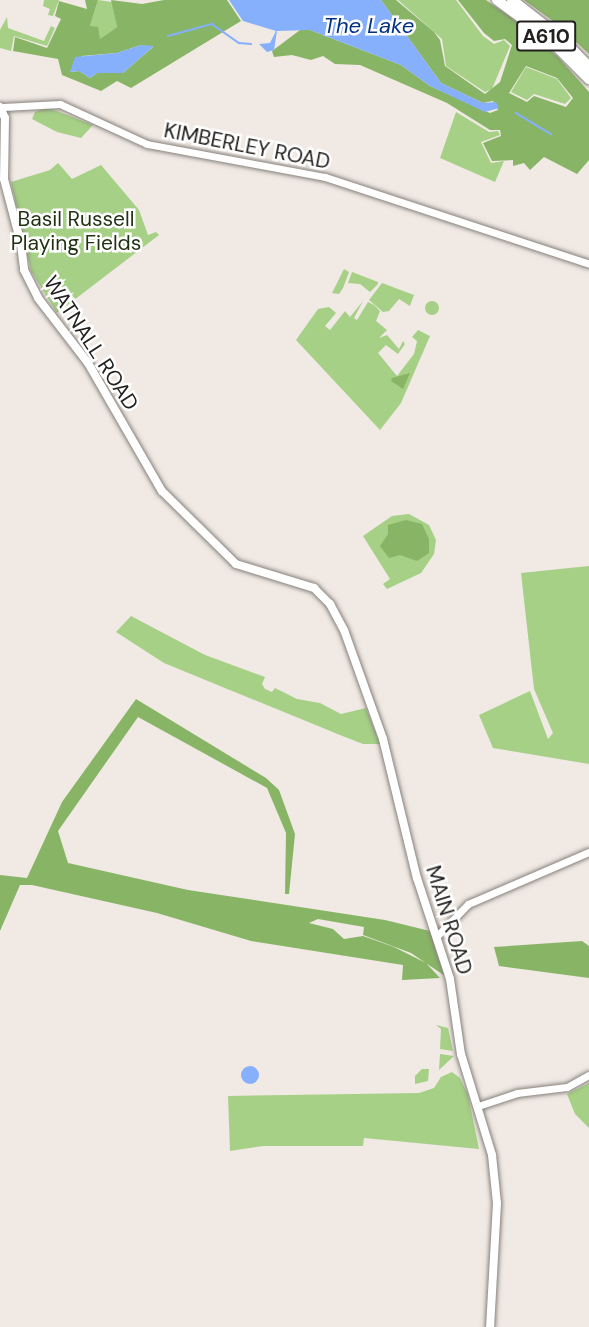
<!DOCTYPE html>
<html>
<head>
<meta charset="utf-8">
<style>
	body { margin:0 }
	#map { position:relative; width:589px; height:1327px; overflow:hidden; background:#f0e9e4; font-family:"DM Sans",sans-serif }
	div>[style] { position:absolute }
	.green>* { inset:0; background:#a6d086 }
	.round { border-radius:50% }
	.forest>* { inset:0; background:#88b565 }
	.water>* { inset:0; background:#86b0fc }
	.stream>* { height:1.5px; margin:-0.75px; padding:0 0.75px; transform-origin:0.75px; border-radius:0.75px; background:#86b0fc }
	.roads { filter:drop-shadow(0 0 2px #87817c) drop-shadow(0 0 2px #87817c) }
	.minor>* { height:7px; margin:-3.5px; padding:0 3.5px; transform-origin:3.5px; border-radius:3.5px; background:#fff }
	.major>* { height:8px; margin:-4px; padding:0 4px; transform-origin:4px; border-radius:4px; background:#fff }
	.highway>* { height:10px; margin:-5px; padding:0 5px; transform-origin:5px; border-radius:5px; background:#fff }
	span { translate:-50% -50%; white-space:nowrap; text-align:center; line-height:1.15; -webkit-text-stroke:5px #fff; paint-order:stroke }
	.shield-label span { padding:2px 4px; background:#fff; border:2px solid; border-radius:4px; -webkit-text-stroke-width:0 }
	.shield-label { font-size:20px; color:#23211f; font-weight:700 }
	.street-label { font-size:21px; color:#23211f }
	.park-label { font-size:21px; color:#1f3110 }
	.water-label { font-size:22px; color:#023084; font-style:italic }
</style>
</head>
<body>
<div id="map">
	<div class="green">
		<div style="clip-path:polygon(44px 0,59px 0,53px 16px,48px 15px,50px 9px,43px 6px)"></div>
		<div style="clip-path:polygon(98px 0,112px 2px,117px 27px,99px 40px,90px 26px)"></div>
		<div style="clip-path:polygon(398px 0,456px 0,483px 36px,494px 44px,504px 40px,510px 46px,492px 89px,485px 92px,446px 66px,442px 39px)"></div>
		<div style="clip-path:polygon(7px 17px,8px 28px,44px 41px,51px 26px,55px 28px,47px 46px,14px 36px,11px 51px,0 48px,0 30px)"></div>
		<div style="clip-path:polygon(526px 67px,557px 79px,571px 98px,565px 104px,534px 94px,527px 100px,511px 92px)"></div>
		<div style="clip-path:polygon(45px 108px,52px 109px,93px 125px,81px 138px,57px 132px,32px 119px,35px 112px)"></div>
		<div style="clip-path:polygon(456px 112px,489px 132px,498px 131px,500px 135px,481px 142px,491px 163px,504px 161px,495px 182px,440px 158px)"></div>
		<div style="clip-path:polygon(58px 163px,72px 179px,101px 165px,139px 210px,148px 235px,156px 232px,159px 235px,57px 313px,31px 271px,11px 182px,50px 170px)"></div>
		<div style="clip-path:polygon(344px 269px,349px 272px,343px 288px,339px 294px,332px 293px)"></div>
		<div style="clip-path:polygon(352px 272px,378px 282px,378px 284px,370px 292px,360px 284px,348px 283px)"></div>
		<div style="clip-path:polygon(382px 283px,414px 295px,410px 306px,399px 299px,389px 311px,383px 312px,369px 300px)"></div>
		<div style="clip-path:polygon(363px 301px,354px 318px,357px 320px,368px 302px,374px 305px,380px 311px,376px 321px,387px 330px,379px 338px,387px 335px,399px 349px,403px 341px,405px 344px,398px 354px,386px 345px,378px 353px,397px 376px,414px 354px,417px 341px,412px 337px,418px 330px,430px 336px,401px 403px,380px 430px,296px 340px,318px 309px,329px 307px,336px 313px,325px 326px,330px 330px,345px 311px,350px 317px)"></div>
		<div class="round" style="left:425px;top:301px;width:14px;height:14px"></div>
		<div style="clip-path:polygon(409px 514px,429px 525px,436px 540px,434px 554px,421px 573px,387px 589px,383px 584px,390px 579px,363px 536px,392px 516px)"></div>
		<div style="clip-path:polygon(589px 566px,589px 764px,493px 748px,479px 715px,530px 691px,548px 739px,553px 733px,534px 689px,521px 573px)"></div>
		<div style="clip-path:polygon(131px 616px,205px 655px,265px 677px,262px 684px,265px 689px,272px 692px,275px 688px,297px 699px,320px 703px,341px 714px,366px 708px,380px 744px,363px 744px,340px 735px,164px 663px,116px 632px)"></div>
		<div style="clip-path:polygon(436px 1025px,448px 1028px,453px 1051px,440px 1049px,441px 1029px)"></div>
		<div style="clip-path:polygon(440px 1054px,454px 1056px,439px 1070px)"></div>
		<div style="clip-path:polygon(422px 1069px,429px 1069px,428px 1081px,415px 1084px,415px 1076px)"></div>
		<div style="clip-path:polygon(452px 1072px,460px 1078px,468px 1095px,479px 1149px,364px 1138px,363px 1146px,263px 1146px,230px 1151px,228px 1096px,419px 1093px,434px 1088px,441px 1077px)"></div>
		<div style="clip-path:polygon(589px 1083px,589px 1128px,575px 1114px,567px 1094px)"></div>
	</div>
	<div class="forest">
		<div style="clip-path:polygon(evenodd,85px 0,98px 0,90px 26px,98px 27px,100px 39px,117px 27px,111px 0,142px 4px,164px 0,227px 0,241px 21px,131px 88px,117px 81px,101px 91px,62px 75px,58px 59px,13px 51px,15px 37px,47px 48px,61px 19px,55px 16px,59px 1px,87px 9px,85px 0,141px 45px,153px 47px,123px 73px,97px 73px,90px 78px,79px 71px,70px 72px,82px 56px,117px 53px,141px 45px)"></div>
		<div style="clip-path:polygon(evenodd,381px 0,396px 0,434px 32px,440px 40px,445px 66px,485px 94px,500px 82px,512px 45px,505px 39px,494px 41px,484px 33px,458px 0,486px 0,519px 23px,558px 57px,589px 92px,589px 160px,577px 174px,544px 157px,530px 170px,524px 163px,513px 166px,513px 160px,492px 161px,483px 143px,501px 136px,500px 130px,490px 130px,447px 103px,360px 65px,335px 64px,323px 56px,311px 60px,292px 55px,274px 57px,272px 51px,300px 30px,310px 30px,401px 65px,430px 86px,490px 113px,498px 110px,493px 101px,483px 103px,441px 83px,381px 0,526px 66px,557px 78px,573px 98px,566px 107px,534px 96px,527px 102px,509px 93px,526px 66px)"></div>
		<div style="clip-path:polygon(524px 0,589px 0,589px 54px,557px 24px)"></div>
		<div style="clip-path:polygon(410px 373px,403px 389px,391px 381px,392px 378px)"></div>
		<div style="clip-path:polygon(406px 520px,422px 524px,429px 539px,429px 553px,417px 561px,400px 555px,389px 558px,380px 546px,388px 534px,388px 525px)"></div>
		<div style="clip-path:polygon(136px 699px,266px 778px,279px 790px,295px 834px,289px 894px,285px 894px,286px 833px,267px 788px,138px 717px,58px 831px,68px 863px,188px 890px,385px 920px,430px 931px,445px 976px,411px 953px,363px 935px,364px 927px,318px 919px,309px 923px,333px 929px,344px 939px,363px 936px,394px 947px,426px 963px,440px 978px,402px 980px,403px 965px,251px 941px,157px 913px,32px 885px,20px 885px,0 931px,0 875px,27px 878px,62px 802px)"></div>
		<div style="clip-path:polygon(582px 941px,589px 946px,589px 978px,499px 966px,494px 947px)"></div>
	</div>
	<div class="water">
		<div style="clip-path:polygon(229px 0,381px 0,441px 83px,483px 103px,496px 102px,499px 108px,485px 112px,430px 86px,401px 65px,310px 30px,277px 31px,274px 50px,267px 52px,259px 44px,270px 43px,276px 31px,243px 21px)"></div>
		<div style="clip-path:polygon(141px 45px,154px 46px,123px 73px,97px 73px,90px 78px,79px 71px,70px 72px,75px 57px,117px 53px)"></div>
		<div class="round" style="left:241px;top:1066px;width:18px;height:18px"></div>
	</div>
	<div class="stream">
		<div style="left:168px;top:36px;width:46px;rotate:-15.3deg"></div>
		<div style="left:212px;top:24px;width:33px;rotate:35deg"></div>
		<div style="left:239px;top:43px;width:12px;rotate:5deg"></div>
		<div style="left:516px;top:113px;width:41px;rotate:31deg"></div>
	</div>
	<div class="roads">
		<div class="minor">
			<div style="left:3px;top:107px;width:57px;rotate:-3deg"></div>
			<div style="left:60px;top:104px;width:96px;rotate:24.7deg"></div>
			<div style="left:147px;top:144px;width:181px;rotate:10.5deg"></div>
			<div style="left:325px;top:177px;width:278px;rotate:18.2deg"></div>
			<div style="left:436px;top:937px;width:46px;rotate:-45.9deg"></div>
			<div style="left:468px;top:904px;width:132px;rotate:-23.3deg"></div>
			<div style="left:478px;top:1106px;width:41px;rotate:-18.4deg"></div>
			<div style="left:517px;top:1093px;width:50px;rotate:-6.8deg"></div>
			<div style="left:567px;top:1087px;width:25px;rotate:-29deg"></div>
		</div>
		<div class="major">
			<div style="left:0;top:107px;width:12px;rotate:66deg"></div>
			<div style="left:5px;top:118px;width:61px;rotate:90.9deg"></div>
			<div style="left:4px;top:179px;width:67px;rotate:75.3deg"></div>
			<div style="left:21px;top:244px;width:26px;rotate:83deg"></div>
			<div style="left:24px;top:270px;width:31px;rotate:63deg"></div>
			<div style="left:38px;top:298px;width:82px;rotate:52.4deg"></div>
			<div style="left:88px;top:363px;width:148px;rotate:60deg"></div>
			<div style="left:162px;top:491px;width:104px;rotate:44.6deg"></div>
			<div style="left:236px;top:564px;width:82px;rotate:17.1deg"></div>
			<div style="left:314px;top:588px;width:23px;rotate:45deg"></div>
			<div style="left:330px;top:604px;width:30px;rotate:62deg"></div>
			<div style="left:344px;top:630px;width:116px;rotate:70.3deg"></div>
			<div style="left:383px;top:739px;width:143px;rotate:76.3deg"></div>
			<div style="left:417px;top:878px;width:106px;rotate:71.9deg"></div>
			<div style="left:450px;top:979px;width:76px;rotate:81.7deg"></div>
			<div style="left:461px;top:1054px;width:106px;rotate:72.9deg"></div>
			<div style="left:492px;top:1155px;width:48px;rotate:84.1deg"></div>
			<div style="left:497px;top:1203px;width:124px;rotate:93.2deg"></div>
		</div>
		<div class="highway">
			<div style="left:497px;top:0;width:61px;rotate:36.3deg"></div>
			<div style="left:546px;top:36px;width:61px;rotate:45deg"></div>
			<div style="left:512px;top:0;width:63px;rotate:38deg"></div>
			<div style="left:562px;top:39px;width:39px;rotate:46deg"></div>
		</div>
	</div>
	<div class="shield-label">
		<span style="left:546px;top:36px">A610</span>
	</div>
	<div class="street-label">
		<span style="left:247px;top:146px;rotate:11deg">KIMBERLEY ROAD</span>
		<span style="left:91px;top:343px;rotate:57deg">WATNALL ROAD</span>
		<span style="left:449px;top:920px;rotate:73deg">MAIN ROAD</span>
	</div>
	<div class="park-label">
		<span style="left:76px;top:231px">Basil Russell<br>Playing Fields</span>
	</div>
	<div class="water-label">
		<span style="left:369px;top:26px">The Lake</span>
	</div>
</div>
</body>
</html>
